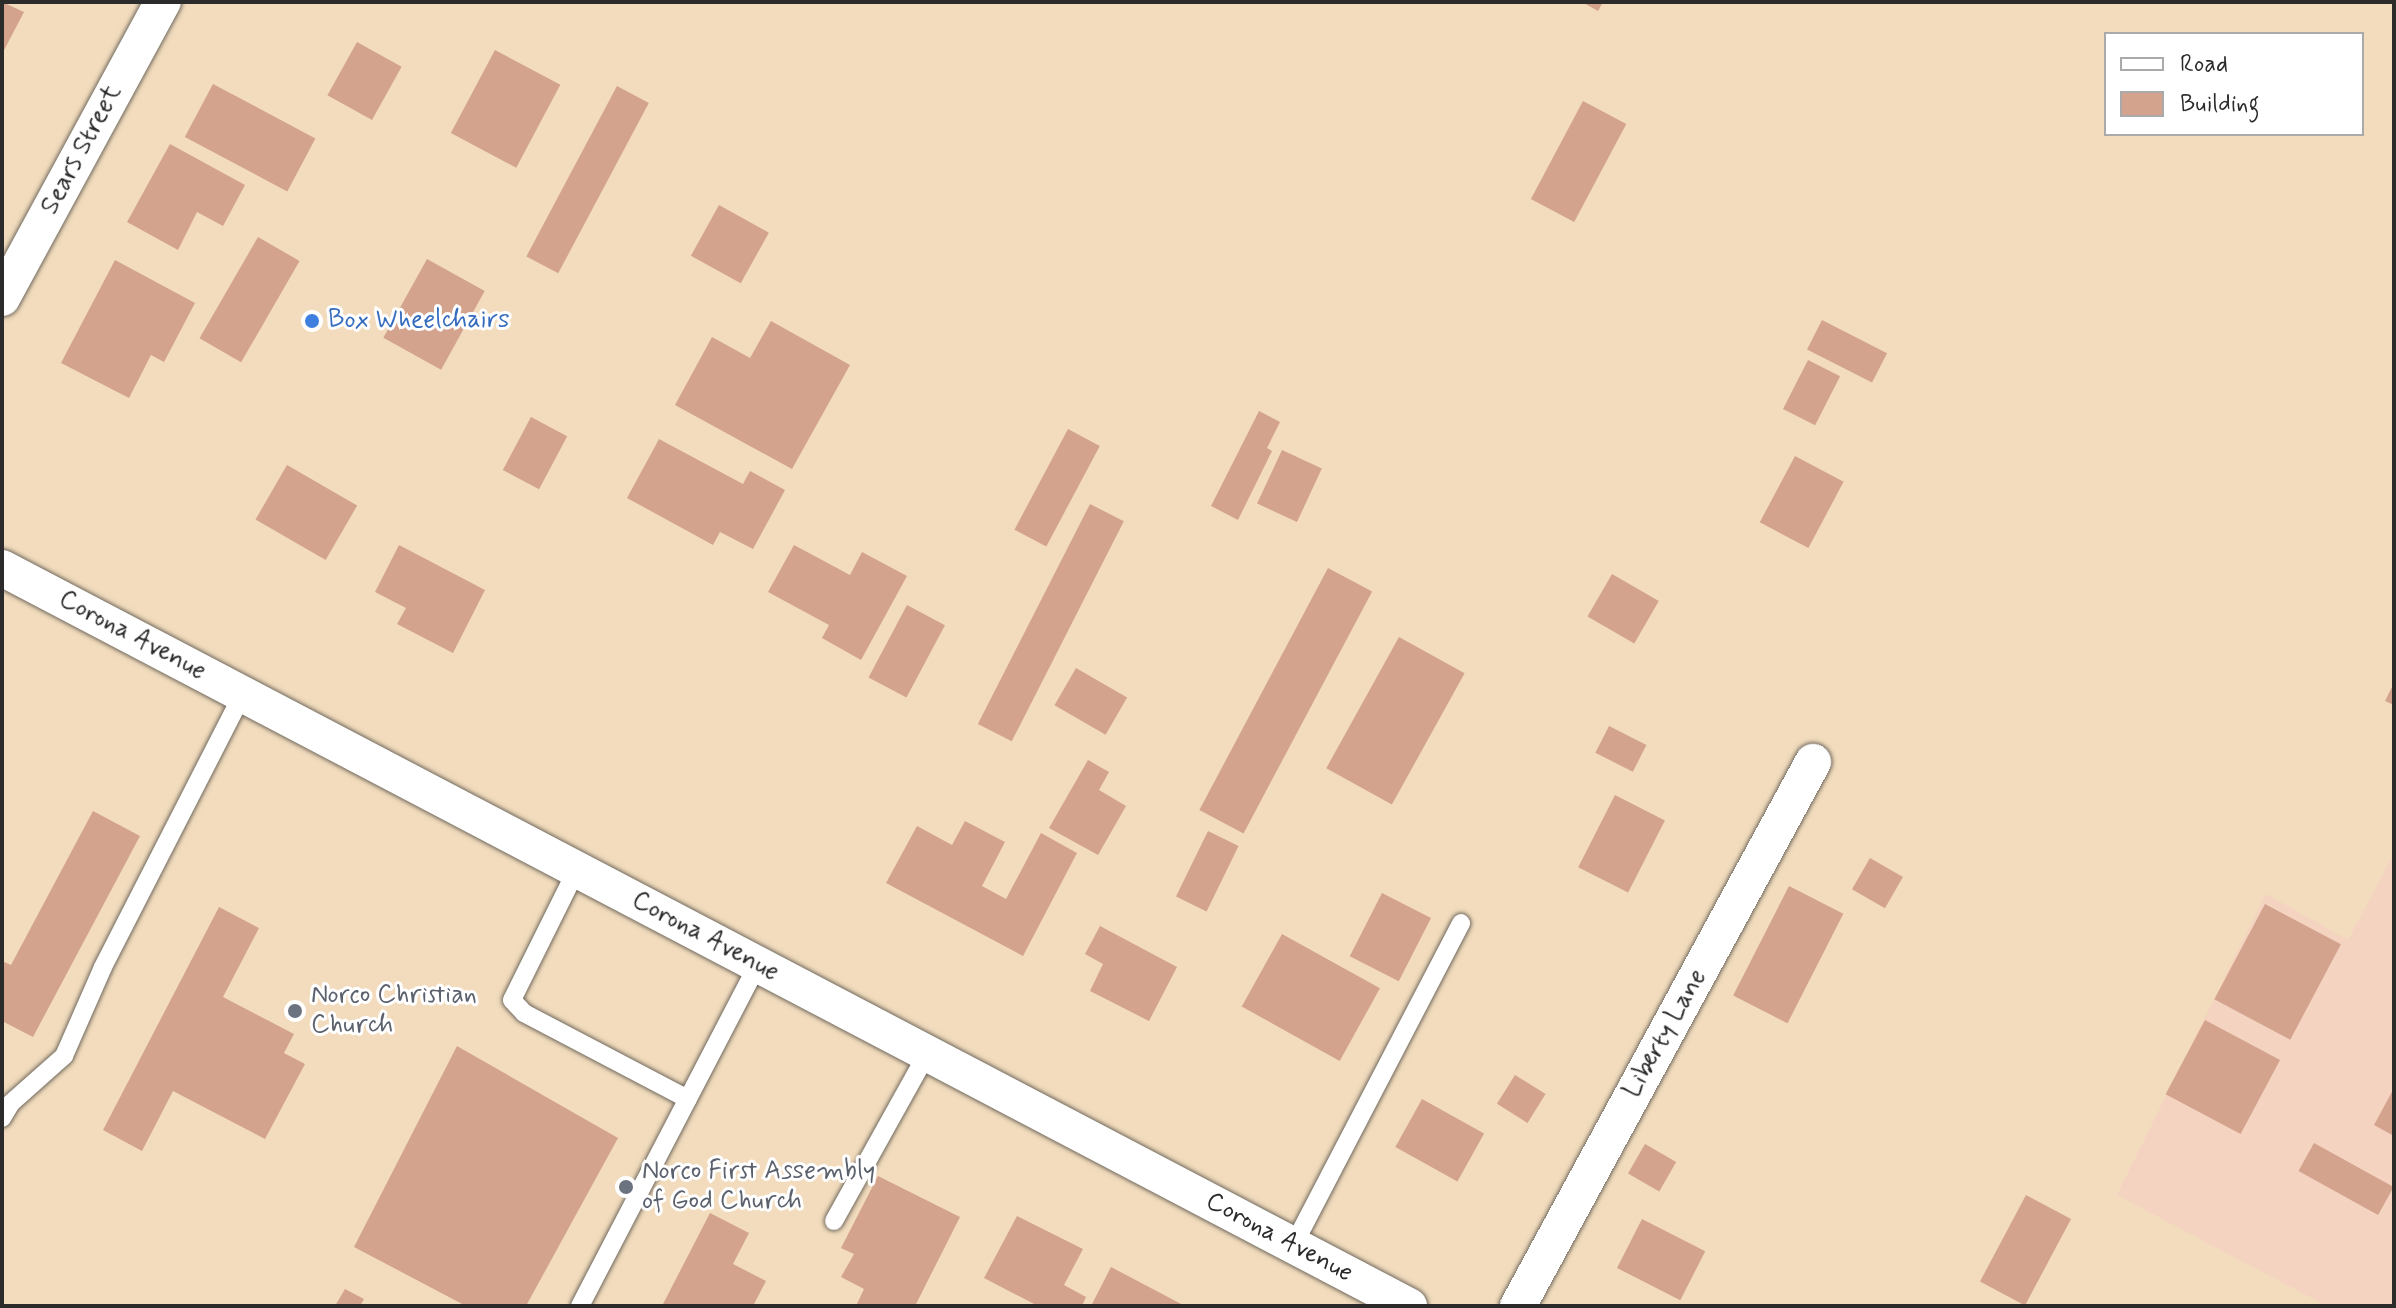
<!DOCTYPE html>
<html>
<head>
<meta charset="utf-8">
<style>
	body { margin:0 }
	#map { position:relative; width:2396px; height:1308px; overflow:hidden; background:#f2dcbd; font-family:Mynerve,sans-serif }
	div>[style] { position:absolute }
	.built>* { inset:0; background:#f4d3c0 }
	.building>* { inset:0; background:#d3a38d; transform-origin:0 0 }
	.roads { filter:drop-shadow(0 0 2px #71695e) drop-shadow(0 0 2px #71695e) }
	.service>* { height:18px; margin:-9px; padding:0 9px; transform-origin:9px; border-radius:9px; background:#fff }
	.minor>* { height:36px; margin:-18px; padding:0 18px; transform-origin:18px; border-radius:18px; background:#fff }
	.dots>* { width:22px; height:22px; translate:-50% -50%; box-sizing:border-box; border:4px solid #fff; border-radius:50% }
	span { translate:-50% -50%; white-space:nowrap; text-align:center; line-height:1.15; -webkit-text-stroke:6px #fff; paint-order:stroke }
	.street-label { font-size:26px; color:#2b2b2b }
	.shop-label { font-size:26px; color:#366cbe }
	.left { translate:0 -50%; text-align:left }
	.worship-label { font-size:26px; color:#5b616d }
	.frame { position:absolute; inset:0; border:4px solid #2b2b2b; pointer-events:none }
	.legend { position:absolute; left:2104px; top:32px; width:260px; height:104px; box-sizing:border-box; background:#fff; border:2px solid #aaa; margin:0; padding:10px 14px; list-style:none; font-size:24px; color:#2b2b2b }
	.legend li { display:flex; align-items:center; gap:16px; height:40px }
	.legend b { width:40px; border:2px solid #aaa }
</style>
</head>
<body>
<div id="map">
	<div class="built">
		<div style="clip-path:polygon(2394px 854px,2394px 1306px,2327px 1306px,2117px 1195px,2266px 894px,2348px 940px)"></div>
	</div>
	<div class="building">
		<div style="clip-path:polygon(2px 2px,24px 12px,2px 54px)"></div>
		<div style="clip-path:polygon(1582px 2px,1603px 2px,1598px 11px)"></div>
		<div style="left:357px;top:42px;width:51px;height:61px;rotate:29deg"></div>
		<div style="left:495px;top:50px;width:74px;height:94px;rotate:28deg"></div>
		<div style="left:213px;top:84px;width:116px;height:60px;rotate:28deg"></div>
		<div style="left:617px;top:86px;width:36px;height:193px;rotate:28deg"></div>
		<div style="left:1583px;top:101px;width:49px;height:111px;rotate:28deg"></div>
		<div style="clip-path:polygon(170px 144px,245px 185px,223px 226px,197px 212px,178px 250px,127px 222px)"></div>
		<div style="left:719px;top:205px;width:57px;height:58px;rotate:29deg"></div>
		<div style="left:258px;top:237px;width:48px;height:117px;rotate:30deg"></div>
		<div style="left:427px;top:259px;width:66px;height:90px;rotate:29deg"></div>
		<div style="clip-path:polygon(115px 260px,195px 303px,164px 362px,151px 355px,129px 398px,61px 363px)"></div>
		<div style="left:1822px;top:320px;width:73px;height:33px;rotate:27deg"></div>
		<div style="clip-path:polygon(771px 321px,850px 365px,792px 469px,675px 405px,712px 337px,750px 358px)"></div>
		<div style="left:1808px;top:360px;width:36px;height:55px;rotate:27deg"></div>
		<div style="clip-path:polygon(1259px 411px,1280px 422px,1267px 448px,1272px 451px,1238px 520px,1211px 506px)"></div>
		<div style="left:531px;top:417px;width:41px;height:60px;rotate:28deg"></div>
		<div style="left:1068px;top:429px;width:36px;height:114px;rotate:28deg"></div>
		<div style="clip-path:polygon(659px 439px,743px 484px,750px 471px,785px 490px,753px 549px,720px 532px,713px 545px,627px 498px)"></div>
		<div style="left:1282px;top:450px;width:44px;height:59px;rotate:25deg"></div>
		<div style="left:1795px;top:456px;width:55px;height:75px;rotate:28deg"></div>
		<div style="left:287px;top:465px;width:81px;height:63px;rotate:30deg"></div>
		<div style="left:1090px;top:504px;width:38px;height:247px;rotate:27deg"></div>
		<div style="clip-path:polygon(399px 545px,485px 590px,453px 653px,397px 624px,406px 608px,375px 592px)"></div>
		<div style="clip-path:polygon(794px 545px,850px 575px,862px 552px,907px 576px,861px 660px,822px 638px,829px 625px,768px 592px)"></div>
		<div style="left:1328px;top:568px;width:50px;height:274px;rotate:28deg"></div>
		<div style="left:1612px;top:574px;width:54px;height:49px;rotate:30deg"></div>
		<div style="left:907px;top:605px;width:43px;height:82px;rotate:28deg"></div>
		<div style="left:1399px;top:637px;width:75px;height:150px;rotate:29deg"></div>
		<div style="left:1076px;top:668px;width:59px;height:43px;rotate:30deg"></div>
		<div style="clip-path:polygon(2394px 683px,2394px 705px,2385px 701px)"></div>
		<div style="left:1609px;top:726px;width:42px;height:30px;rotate:27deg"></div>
		<div style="clip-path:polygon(1088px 760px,1109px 772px,1099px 790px,1126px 806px,1098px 855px,1049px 828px)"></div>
		<div style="left:1615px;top:795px;width:56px;height:81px;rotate:27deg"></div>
		<div style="clip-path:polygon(93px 811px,140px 836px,33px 1037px,2px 1021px,2px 961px,11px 965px)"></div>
		<div style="clip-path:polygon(965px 821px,1005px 842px,982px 886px,1006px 899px,1041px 833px,1077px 853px,1023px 956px,886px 883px,917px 826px,952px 845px)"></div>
		<div style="left:1208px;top:831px;width:34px;height:73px;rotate:26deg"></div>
		<div style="left:1870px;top:858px;width:38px;height:36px;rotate:30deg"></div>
		<div style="left:1789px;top:886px;width:61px;height:123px;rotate:27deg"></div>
		<div style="left:1382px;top:893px;width:55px;height:71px;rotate:27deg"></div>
		<div style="left:2265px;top:904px;width:86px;height:108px;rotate:28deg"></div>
		<div style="clip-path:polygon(219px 907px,259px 928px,223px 997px,294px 1034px,284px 1053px,305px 1064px,265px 1139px,173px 1091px,142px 1151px,103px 1130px)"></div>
		<div style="clip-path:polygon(1100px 926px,1177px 967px,1149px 1021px,1090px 991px,1103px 964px,1085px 954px)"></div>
		<div style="left:1282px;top:934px;width:112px;height:83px;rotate:29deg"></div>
		<div style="left:2205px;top:1020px;width:85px;height:84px;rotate:28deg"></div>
		<div style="clip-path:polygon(457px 1046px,618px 1138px,526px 1306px,466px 1306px,354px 1247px)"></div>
		<div style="left:1515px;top:1075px;width:36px;height:34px;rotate:32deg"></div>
		<div style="clip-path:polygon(2394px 1088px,2394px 1136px,2374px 1125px)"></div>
		<div style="left:1422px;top:1099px;width:71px;height:55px;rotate:29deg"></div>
		<div style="left:2314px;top:1143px;width:91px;height:32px;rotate:29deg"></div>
		<div style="left:1645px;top:1144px;width:36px;height:34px;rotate:30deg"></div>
		<div style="clip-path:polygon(878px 1176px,960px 1217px,915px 1306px,856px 1306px,864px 1289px,841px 1277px,854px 1254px,841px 1248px)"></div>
		<div style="left:2026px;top:1195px;width:51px;height:98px;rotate:28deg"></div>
		<div style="clip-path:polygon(710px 1213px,749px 1233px,733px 1264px,766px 1281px,753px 1306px,662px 1306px)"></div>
		<div style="clip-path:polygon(1017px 1216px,1083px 1249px,1064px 1285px,1086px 1297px,1082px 1306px,1038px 1306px,984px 1278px)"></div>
		<div style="left:1642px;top:1219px;width:71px;height:55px;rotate:27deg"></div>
		<div style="clip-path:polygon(1111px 1267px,1185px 1306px,1091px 1306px)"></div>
		<div style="clip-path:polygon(345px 1289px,364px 1299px,360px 1306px,335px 1306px)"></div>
	</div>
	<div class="roads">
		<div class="service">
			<div style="left:577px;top:869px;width:146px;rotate:116.4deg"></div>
			<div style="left:512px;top:1000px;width:18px;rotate:47deg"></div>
			<div style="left:524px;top:1013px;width:185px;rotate:27.7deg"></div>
			<div style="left:2px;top:1118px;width:17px;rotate:-59deg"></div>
			<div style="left:11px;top:1103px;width:71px;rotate:-41.6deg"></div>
			<div style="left:64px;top:1056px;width:97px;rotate:-66.3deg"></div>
			<div style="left:103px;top:967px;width:307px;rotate:-62.9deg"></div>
			<div style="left:834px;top:1221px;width:191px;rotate:-60.9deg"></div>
			<div style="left:1293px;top:1246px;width:364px;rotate:-62.5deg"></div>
			<div style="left:580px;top:1306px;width:386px;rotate:-62.5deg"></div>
		</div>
		<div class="minor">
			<div style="left:2px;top:298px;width:337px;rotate:-61.5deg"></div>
			<div style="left:2px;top:568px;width:1589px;rotate:27.68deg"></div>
			<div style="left:1518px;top:1306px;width:619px;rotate:-61.53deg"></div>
		</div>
	</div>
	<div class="dots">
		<div style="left:312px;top:321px;background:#3f7fe0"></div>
		<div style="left:295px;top:1011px;background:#6b7280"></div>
		<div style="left:626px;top:1187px;background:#6b7280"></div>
	</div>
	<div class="street-label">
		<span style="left:82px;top:150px;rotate:-62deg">Sears Street</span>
		<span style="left:132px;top:636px;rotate:28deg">Corona Avenue</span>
		<span style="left:705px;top:937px;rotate:28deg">Corona Avenue</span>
		<span style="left:1666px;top:1034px;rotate:-61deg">Liberty Lane</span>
		<span style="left:1279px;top:1238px;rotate:28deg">Corona Avenue</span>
	</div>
	<div class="shop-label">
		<span class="left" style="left:328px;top:321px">Box Wheelchairs</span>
	</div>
	<div class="worship-label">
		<span class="left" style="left:311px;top:1011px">Norco Christian<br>Church</span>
		<span class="left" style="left:642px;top:1187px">Norco First Assembly<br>of God Church</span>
	</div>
	<div class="frame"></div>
	<ul class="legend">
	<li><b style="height:10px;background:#fff"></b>Road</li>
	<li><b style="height:22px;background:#d3a38d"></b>Building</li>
	</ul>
</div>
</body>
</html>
